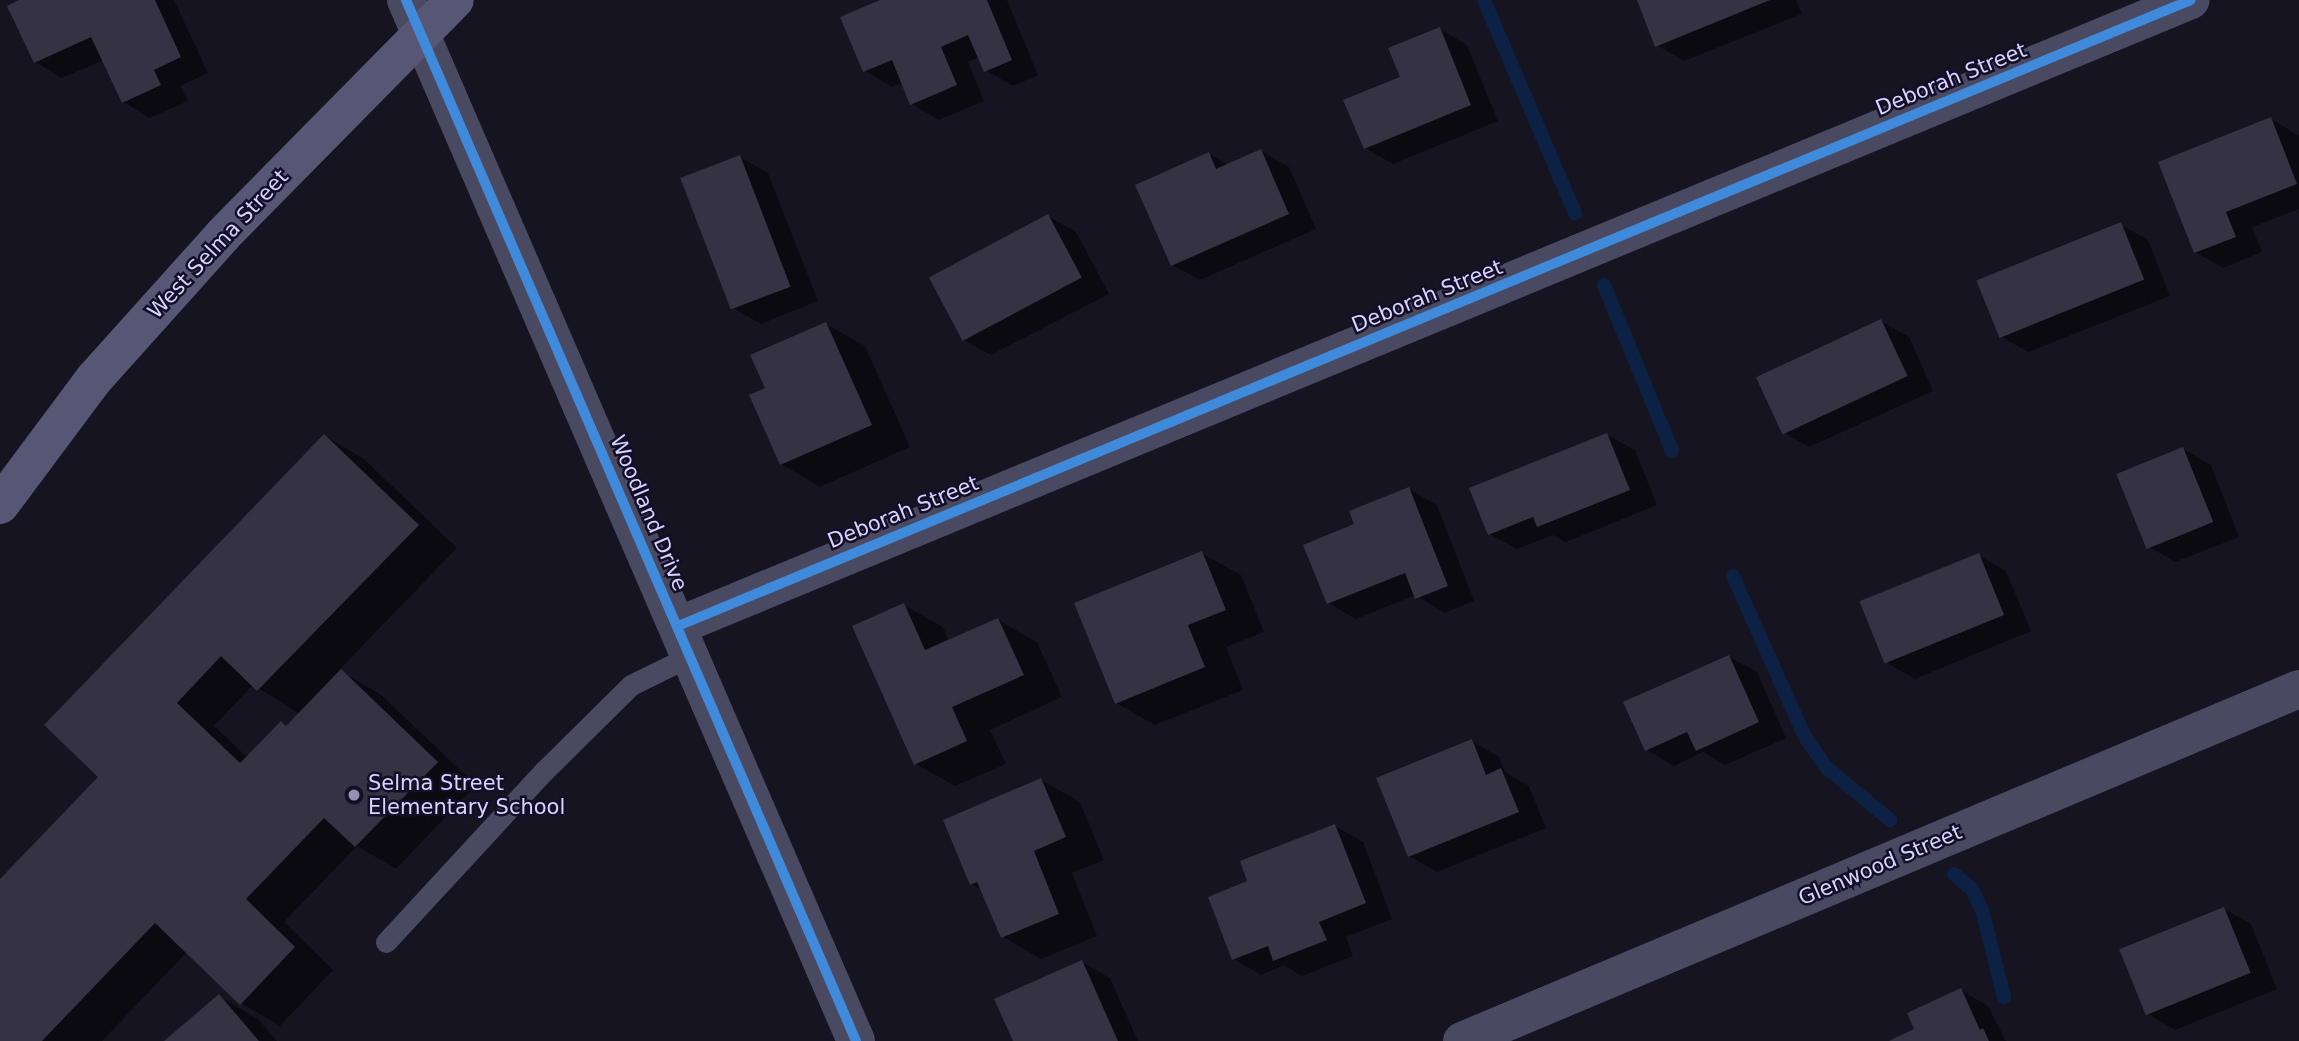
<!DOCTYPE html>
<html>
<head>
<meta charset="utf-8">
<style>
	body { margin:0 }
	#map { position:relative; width:2299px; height:1041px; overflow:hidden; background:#161421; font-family:"DejaVu Sans",sans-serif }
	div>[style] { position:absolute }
	.shadow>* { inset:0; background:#0007 }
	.stream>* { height:14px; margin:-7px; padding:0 7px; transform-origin:7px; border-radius:7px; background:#0d2144 }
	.building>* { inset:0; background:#343243; transform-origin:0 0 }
	.lane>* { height:21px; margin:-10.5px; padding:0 10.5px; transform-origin:10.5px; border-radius:10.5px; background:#4a4962 }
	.street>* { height:38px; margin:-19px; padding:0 19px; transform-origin:19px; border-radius:19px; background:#4a4962 }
	.secondary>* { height:38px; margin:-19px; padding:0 19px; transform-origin:19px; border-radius:19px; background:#575674 }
	.cycleway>* { height:10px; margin:-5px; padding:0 5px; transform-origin:5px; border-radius:5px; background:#408adc }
	.dots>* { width:19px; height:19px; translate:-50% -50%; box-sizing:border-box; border:4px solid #130f26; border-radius:50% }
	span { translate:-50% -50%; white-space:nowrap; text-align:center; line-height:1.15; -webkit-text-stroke:5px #130f26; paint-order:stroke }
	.street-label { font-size:21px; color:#d9d4ff }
	.poi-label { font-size:21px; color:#d9d4ff }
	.left { translate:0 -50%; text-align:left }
</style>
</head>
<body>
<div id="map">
	<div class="shadow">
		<div style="clip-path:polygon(23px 0,174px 0,208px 73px,180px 86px,188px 101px,150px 118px,123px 102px,104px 60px,62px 78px,35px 62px)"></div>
		<div style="clip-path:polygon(885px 0,1007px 0,1038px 75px,1013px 86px,985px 70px,979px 57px,968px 62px,984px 101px,939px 120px,912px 104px,903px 82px,892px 87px,865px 71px)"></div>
		<div style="clip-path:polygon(1639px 0,1796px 0,1802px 14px,1684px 61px,1657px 45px)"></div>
		<div style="clip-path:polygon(1440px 29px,1467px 45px,1498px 121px,1393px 164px,1365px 148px,1402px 78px)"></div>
		<div style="clip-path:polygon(2271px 119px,2299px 136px,2299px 209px,2252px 227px,2262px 252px,2223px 268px,2195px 252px)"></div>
		<div style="clip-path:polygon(1261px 151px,1289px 167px,1316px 229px,1200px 280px,1172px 265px,1209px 154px,1228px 165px)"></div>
		<div style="clip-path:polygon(740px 157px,768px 173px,818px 301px,761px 324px,733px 308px)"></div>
		<div style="clip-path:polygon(1048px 216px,1076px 232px,1109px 294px,991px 355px,963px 340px)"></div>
		<div style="clip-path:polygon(2120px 224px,2148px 240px,2170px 296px,2028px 352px,2000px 336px)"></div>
		<div style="clip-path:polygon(1881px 321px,1909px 337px,1933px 391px,1809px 447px,1781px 431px)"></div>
		<div style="clip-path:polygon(826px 324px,865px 346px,910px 447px,820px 487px,781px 464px,767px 389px)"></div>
		<div style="clip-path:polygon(1607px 435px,1635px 450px,1657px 505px,1566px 542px,1553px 535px,1517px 549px,1489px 534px)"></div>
		<div style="clip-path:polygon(evenodd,325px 436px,364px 459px,457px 548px,339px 670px,380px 694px,476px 785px,396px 869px,357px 846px,284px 922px,333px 970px,280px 1026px,241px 1003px,187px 952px,102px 1041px,0 1041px,0 881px,101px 777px,325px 436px,253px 685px,300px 714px,248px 758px,214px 726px,253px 685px)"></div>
		<div style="clip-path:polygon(2183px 449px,2211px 465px,2239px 537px,2175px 562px,2148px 546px)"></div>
		<div style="clip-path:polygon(1409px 489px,1437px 505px,1474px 601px,1444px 613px,1416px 595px,1356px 619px,1328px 603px,1357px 525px)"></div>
		<div style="clip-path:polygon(1201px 553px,1241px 575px,1264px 632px,1226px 647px,1243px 690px,1155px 725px,1116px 703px)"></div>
		<div style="clip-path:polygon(1978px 555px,2006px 571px,2031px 631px,1915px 679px,1887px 663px)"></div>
		<div style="clip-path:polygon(904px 605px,943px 627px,949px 641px,998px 620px,1037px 642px,1062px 697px,990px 730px,1006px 764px,955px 786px,916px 764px)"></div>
		<div style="clip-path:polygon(1729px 657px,1757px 672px,1786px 738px,1725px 765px,1703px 752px,1674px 766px,1647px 750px)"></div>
		<div style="clip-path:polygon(1472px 741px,1499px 757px,1505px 772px,1529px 786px,1546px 828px,1437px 872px,1409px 856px)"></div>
		<div style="clip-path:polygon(1041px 780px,1080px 802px,1104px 860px,1072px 873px,1097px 936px,1041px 959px,1002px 936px,982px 890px,971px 884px)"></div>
		<div style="clip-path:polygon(1335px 826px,1363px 842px,1392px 919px,1346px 937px,1353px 956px,1302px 976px,1284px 965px,1261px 975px,1234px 959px,1250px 882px)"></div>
		<div style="clip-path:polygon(2224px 909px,2251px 924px,2277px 989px,2175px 1030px,2148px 1014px)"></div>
		<div style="clip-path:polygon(1082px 962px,1110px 978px,1138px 1041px,1014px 1041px)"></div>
		<div style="clip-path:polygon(1961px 990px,1988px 1006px,2006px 1041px,1893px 1041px,1917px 1030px)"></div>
		<div style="clip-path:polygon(219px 996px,258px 1019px,277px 1041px,167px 1041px)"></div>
	</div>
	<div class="stream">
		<div style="left:1484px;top:0;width:232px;rotate:66.9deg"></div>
		<div style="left:1604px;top:285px;width:179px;rotate:67.7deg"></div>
		<div style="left:1733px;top:576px;width:176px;rotate:65.9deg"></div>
		<div style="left:1805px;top:737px;width:38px;rotate:55deg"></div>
		<div style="left:1827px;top:768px;width:82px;rotate:39.5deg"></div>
		<div style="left:1954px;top:874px;width:23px;rotate:40deg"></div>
		<div style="left:1972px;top:889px;width:23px;rotate:65deg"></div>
		<div style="left:1982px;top:910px;width:90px;rotate:75.8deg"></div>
	</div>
	<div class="building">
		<div style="clip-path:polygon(19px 0,155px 0,181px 57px,154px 70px,161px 85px,122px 103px,91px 37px,34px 63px,7px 6px)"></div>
		<div style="clip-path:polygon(880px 0,987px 0,1012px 60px,984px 72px,968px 35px,941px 47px,957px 85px,910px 105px,892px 60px,863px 72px,840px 17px)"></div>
		<div style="clip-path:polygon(1637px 0,1770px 0,1655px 47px)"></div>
		<div style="clip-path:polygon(1440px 27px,1471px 105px,1364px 149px,1343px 100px,1400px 77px,1388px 48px)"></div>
		<div style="clip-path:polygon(2271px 117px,2297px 184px,2226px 212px,2236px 237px,2194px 253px,2158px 162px)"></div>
		<div style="clip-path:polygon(1261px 149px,1289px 214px,1171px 266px,1135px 185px,1209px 152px,1216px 169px)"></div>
		<div style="left:740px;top:155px;width:141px;height:64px;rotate:69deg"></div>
		<div style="left:1048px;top:214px;width:72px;height:135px;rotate:62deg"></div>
		<div style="left:2121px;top:222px;width:62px;height:156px;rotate:68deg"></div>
		<div style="left:1881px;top:319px;width:63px;height:138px;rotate:65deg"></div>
		<div style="clip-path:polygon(826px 322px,872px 425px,780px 465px,749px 395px,765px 388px,750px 355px)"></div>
		<div style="clip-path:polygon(1607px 433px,1630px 490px,1537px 527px,1533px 517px,1488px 535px,1469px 488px)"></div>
		<div style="clip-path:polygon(324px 434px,419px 525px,257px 691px,221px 656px,177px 703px,240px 763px,281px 721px,286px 726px,341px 669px,438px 762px,355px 847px,324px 818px,246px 899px,295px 947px,240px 1005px,155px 923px,42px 1041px,0 1041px,0 879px,98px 777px,44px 725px)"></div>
		<div style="left:2183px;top:447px;width:81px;height:72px;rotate:68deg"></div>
		<div style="clip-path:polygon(1409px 487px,1448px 586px,1415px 599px,1405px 573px,1327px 604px,1303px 545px,1354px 524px,1349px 511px)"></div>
		<div style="clip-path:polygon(1202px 551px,1226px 610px,1188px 625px,1205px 667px,1115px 704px,1074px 603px)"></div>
		<div style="left:1979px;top:553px;width:67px;height:129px;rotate:68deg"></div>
		<div style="clip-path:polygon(904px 603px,925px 650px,998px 618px,1024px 675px,952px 707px,967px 741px,914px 765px,852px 626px)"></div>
		<div style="clip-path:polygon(1729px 655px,1759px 722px,1696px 751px,1687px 732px,1645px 751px,1623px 702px)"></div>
		<div style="clip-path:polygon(1472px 739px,1486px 775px,1501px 768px,1519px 812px,1408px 857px,1376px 778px)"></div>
		<div style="clip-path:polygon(1041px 778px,1066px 837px,1034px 851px,1059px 914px,1001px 938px,977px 882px,970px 885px,943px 820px)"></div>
		<div style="clip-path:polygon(1335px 824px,1366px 903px,1319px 922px,1327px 940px,1273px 961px,1268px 946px,1232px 960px,1208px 897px,1247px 881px,1240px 861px)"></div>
		<div style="left:2224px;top:907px;width:71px;height:113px;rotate:68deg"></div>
		<div style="clip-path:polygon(1082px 960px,1118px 1041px,1013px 1041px,994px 999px)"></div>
		<div style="clip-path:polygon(1961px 988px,1980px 1030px,1983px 1028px,1989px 1041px,1889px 1041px,1914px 1029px,1907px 1013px)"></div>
		<div style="clip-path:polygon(219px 994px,259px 1041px,164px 1041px)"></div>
	</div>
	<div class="lane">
		<div style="left:386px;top:942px;width:233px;rotate:-47.3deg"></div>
		<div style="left:544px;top:771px;width:122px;rotate:-44.7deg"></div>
		<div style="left:631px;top:685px;width:66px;rotate:-26.2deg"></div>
	</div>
	<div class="street">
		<div style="left:406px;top:0;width:1134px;rotate:66.62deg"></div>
		<div style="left:678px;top:626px;width:1637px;rotate:-22.48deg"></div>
		<div style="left:1462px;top:1041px;width:908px;rotate:-22.81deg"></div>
	</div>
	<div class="secondary">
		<div style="left:0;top:505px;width:157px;rotate:-53.3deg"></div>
		<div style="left:94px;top:379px;width:193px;rotate:-48.1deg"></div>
		<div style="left:223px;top:235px;width:330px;rotate:-45.4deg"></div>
	</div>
	<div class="cycleway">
		<div style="left:406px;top:0;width:1134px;rotate:66.62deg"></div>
		<div style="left:678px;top:626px;width:1637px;rotate:-22.48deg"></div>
	</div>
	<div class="dots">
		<div style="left:354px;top:795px;background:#9591b1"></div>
	</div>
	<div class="street-label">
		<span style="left:1951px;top:79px;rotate:-22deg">Deborah Street</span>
		<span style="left:218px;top:244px;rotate:-47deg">West Selma Street</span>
		<span style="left:1427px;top:296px;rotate:-22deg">Deborah Street</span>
		<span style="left:903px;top:512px;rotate:-22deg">Deborah Street</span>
		<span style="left:649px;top:513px;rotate:67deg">Woodland Drive</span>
		<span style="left:1880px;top:865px;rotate:-23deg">Glenwood Street</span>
	</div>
	<div class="poi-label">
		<span class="left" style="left:368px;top:795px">Selma Street<br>Elementary School</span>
	</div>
</div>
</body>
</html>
